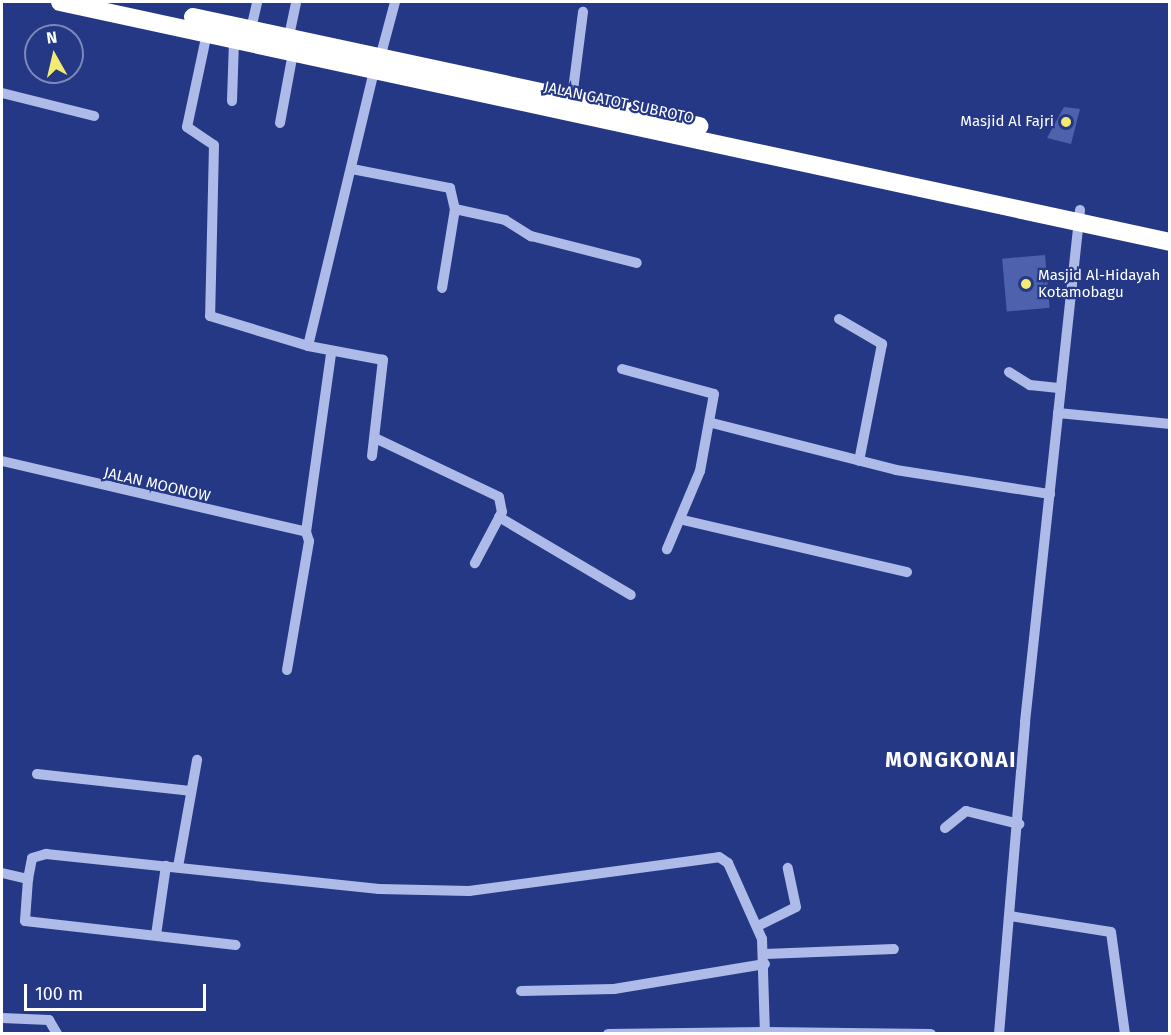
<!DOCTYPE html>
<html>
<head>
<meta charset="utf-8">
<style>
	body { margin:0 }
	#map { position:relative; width:1171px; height:1035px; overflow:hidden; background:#253885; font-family:"Fira Sans",sans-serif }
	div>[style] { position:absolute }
	.building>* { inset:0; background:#4d61ad; transform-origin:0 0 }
	.minor>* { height:10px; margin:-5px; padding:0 5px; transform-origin:5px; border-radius:5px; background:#aebbe8 }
	.highway>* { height:18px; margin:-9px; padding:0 9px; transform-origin:9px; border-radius:9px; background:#fff }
	.dots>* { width:16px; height:16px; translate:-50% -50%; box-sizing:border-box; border:3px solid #253885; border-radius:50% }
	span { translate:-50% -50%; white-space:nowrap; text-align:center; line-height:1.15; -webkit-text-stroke:4.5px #253885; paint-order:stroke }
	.street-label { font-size:15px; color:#fff }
	.poi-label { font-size:15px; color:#fff }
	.right { translate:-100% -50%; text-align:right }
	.left { translate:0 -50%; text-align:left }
	.district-label { font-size:21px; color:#fff; font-weight:700; letter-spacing:1.5px }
	.frame { position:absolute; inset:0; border:3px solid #fff; pointer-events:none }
	.north { position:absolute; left:24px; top:24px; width:60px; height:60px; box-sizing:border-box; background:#253885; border:2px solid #7c88b6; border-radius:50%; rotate:352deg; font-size:16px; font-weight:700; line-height:24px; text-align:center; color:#fff }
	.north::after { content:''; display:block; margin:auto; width:21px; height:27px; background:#f2eb72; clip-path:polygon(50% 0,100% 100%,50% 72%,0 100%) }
	.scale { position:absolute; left:24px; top:984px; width:182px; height:27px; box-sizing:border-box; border:3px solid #fff; border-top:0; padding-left:8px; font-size:18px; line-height:21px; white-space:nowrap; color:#fff; -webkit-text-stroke:4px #253885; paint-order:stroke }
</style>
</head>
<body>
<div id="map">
	<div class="building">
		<div style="clip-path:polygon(1064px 107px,1080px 109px,1071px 144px,1047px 138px)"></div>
		<div style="left:1045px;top:255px;width:53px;height:43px;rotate:85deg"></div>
	</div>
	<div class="minor">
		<div style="left:251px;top:29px;width:28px;rotate:-77deg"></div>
		<div style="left:207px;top:33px;width:96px;rotate:102deg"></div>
		<div style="left:187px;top:127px;width:32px;rotate:34deg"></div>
		<div style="left:214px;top:145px;width:171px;rotate:91.3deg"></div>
		<div style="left:210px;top:316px;width:102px;rotate:17deg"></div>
		<div style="left:289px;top:36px;width:35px;rotate:-78deg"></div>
		<div style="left:380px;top:58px;width:58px;rotate:-75deg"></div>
		<div style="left:2px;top:93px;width:95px;rotate:14deg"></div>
		<div style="left:572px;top:98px;width:87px;rotate:-82.7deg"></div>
		<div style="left:232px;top:101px;width:61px;rotate:-88.1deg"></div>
		<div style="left:280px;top:123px;width:71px;rotate:-79.5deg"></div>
		<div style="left:352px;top:169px;width:100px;rotate:11deg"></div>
		<div style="left:450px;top:188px;width:22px;rotate:77deg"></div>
		<div style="left:455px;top:209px;width:80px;rotate:99.3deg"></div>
		<div style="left:455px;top:209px;width:51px;rotate:12.4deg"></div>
		<div style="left:505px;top:220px;width:31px;rotate:32deg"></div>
		<div style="left:531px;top:236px;width:109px;rotate:14.3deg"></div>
		<div style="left:839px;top:319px;width:50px;rotate:30.2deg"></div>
		<div style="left:882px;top:344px;width:119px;rotate:101.1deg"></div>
		<div style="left:622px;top:369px;width:95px;rotate:15.2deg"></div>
		<div style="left:714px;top:394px;width:78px;rotate:100.3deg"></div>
		<div style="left:700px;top:471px;width:85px;rotate:112.9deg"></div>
		<div style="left:1009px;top:372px;width:25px;rotate:32deg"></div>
		<div style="left:1030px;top:385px;width:31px;rotate:6deg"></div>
		<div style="left:1058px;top:413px;width:113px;rotate:5.6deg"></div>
		<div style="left:712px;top:423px;width:190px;rotate:14.3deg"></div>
		<div style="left:896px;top:470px;width:156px;rotate:8.9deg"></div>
		<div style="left:375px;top:438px;width:137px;rotate:25.4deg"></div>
		<div style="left:499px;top:497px;width:15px;rotate:79deg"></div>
		<div style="left:502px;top:512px;width:58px;rotate:117.9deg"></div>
		<div style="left:372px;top:456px;width:97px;rotate:-83.5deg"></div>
		<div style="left:383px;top:360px;width:76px;rotate:-169.4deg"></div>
		<div style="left:308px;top:346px;width:288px;rotate:-76.5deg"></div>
		<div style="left:2px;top:461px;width:312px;rotate:13.1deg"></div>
		<div style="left:499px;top:517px;width:153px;rotate:30.6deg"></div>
		<div style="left:683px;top:520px;width:230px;rotate:13.1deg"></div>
		<div style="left:287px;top:670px;width:131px;rotate:-80.3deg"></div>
		<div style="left:309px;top:541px;width:9px;rotate:-108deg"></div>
		<div style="left:306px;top:532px;width:181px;rotate:-82deg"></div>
		<div style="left:37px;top:774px;width:154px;rotate:6.3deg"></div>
		<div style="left:945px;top:828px;width:27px;rotate:-39deg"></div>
		<div style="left:966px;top:811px;width:55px;rotate:13.8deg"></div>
		<div style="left:178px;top:867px;width:109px;rotate:-79.9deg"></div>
		<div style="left:2px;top:873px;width:27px;rotate:13deg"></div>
		<div style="left:28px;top:879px;width:42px;rotate:94.1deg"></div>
		<div style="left:25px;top:921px;width:212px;rotate:6.5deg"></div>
		<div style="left:28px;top:879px;width:21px;rotate:-79deg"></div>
		<div style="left:32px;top:858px;width:15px;rotate:-16deg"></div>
		<div style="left:46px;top:854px;width:335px;rotate:6deg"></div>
		<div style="left:379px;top:889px;width:90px;rotate:1.3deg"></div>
		<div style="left:469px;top:891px;width:252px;rotate:-7.7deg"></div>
		<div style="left:719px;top:857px;width:11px;rotate:34deg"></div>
		<div style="left:728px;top:863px;width:83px;rotate:65.9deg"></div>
		<div style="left:762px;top:939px;width:93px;rotate:88.2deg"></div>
		<div style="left:765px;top:1032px;width:166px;rotate:0.7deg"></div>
		<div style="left:1010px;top:916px;width:102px;rotate:9deg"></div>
		<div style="left:1111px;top:932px;width:103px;rotate:82.2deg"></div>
		<div style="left:758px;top:926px;width:42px;rotate:-26.6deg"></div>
		<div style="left:796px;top:907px;width:40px;rotate:-102deg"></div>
		<div style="left:156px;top:935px;width:70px;rotate:-81.8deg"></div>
		<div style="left:765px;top:954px;width:129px;rotate:-2.2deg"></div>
		<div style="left:521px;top:991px;width:93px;rotate:-1.2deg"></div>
		<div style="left:614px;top:989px;width:153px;rotate:-9.4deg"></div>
		<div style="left:2px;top:1018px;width:47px;rotate:2.4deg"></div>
		<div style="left:49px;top:1020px;width:16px;rotate:60deg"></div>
		<div style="left:608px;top:1034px;width:157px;rotate:-0.7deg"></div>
		<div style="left:999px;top:1034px;width:313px;rotate:-85.2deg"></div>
		<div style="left:1025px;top:722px;width:515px;rotate:-83.87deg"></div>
	</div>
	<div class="highway">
		<div style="left:60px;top:2px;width:1136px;rotate:12.2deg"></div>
		<div style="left:193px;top:17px;width:518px;rotate:12.16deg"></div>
	</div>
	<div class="dots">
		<div style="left:1066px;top:122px;background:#f2eb72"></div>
		<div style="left:1026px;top:284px;background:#f2eb72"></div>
	</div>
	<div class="street-label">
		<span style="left:619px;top:103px;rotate:12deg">JALAN GATOT SUBROTO</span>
		<span style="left:157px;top:485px;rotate:13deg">JALAN MOONOW</span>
	</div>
	<div class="poi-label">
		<span class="right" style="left:1054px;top:122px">Masjid Al Fajri</span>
		<span class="left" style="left:1038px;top:284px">Masjid Al-Hidayah<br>Kotamobagu</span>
	</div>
	<div class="district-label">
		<span style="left:951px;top:760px">MONGKONAI</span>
	</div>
	<div class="frame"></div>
	<div class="north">N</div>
	<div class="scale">100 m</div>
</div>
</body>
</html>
